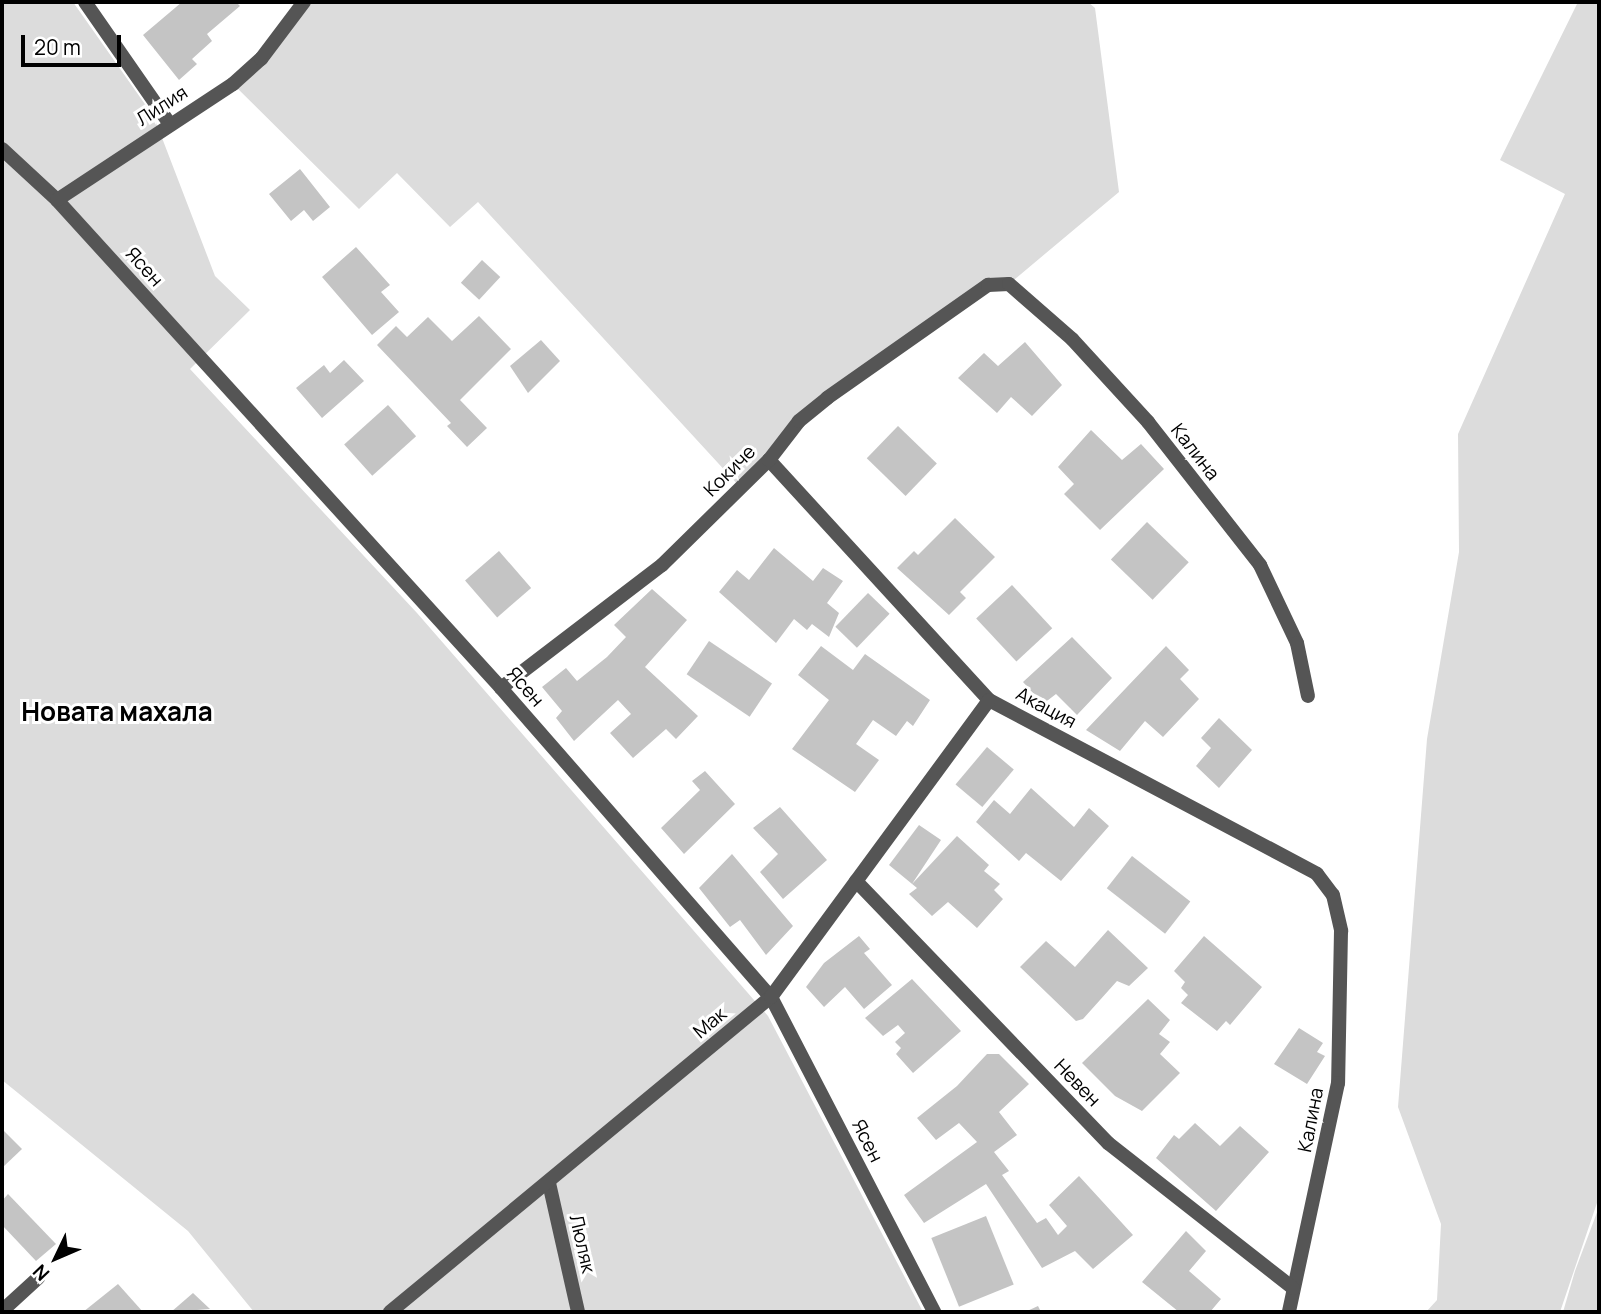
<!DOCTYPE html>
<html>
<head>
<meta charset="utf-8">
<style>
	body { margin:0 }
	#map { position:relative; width:1601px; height:1314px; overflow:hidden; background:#fff; font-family:Manrope,sans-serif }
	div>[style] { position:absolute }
	.green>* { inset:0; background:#dcdcdc }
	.building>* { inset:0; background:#c4c4c4; transform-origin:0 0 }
	.minor>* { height:14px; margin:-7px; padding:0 7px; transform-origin:7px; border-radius:7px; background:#555 }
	span { translate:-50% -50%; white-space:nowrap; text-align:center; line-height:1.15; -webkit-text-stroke:6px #fff; paint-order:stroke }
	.street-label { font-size:19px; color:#000 }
	.district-label { font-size:26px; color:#000; font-weight:700 }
	.frame { position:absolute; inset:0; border:4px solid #000; pointer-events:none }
	.north { position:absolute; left:21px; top:1223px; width:70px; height:70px; -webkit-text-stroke:5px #fff; paint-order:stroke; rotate:226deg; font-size:19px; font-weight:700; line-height:28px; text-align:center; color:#000 }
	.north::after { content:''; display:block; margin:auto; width:24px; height:32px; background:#000; clip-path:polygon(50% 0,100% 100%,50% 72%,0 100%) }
	.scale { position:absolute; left:21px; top:35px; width:100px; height:32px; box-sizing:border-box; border:4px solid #000; border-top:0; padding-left:9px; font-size:21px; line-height:24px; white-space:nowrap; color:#000; -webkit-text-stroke:5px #fff; paint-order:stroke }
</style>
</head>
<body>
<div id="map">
	<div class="green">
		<div style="clip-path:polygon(2px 2px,73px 2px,154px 117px,215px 276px,250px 310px,190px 369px,417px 613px,768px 1016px,923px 1312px,254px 1312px,188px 1231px,2px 1080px)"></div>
		<div style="clip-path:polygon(304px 2px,1088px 2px,1095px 8px,1119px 192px,1009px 284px,988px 285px,799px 421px,741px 488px,478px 202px,450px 227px,397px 173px,359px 209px,233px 84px)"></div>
		<div style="clip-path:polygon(1578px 2px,1599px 2px,1599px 1197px,1560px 1312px,1426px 1312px,1437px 1300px,1441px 1224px,1398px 1107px,1427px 739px,1459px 552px,1458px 434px,1565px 194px,1500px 160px)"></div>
		<div style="clip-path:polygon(1599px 1207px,1599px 1312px,1563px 1312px,1575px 1271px)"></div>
	</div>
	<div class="building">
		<div style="clip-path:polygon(182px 2px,236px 2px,240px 6px,207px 34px,212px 41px,192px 59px,197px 64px,179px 80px,143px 35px)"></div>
		<div style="clip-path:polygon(300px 169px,330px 207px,313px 221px,304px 210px,291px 221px,269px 194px)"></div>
		<div style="clip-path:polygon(356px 247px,390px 285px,381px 292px,399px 312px,372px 335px,322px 277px)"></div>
		<div style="left:482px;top:260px;width:25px;height:31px;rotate:43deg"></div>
		<div style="clip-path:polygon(479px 316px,511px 349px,460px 400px,487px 428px,467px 447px,447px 426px,451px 423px,377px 345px,396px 326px,407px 337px,428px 317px,452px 341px)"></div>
		<div style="clip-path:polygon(541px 340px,560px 361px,528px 393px,510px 366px)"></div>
		<div style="clip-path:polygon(1025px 342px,1062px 385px,1032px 416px,1011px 397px,997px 413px,958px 378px,984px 353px,998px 366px)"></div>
		<div style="clip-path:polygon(344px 360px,364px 381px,322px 418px,296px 388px,324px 365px,330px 373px)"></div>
		<div style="left:388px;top:405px;width:42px;height:59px;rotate:48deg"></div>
		<div style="left:898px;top:426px;width:54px;height:45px;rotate:44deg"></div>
		<div style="clip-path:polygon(1091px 430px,1122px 460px,1141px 444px,1164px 469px,1100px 530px,1064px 494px,1074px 484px,1058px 467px)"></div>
		<div style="clip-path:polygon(955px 518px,995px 557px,960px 592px,966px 598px,949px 615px,897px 568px,914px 551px,918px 555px)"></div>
		<div style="left:1147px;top:522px;width:58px;height:52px;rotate:44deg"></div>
		<div style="clip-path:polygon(774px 548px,813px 581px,823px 568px,843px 581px,827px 603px,839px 613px,829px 637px,812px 624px,807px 630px,794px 619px,776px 643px,719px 592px,737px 570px,749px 580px)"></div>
		<div style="left:499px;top:551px;width:49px;height:45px;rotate:49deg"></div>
		<div style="left:1012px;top:585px;width:59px;height:49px;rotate:47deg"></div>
		<div style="clip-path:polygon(652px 589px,687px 620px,645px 667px,698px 716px,676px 739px,666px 729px,633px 758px,610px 733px,631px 714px,618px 700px,574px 741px,556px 718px,562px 711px,542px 687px,566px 668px,577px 681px,607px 657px,626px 637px,614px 625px)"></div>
		<div style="left:868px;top:593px;width:30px;height:47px;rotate:44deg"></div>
		<div style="clip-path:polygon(1072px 637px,1112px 678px,1077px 715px,1056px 694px,1043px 704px,1023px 682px)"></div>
		<div style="left:709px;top:641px;width:76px;height:40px;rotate:34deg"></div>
		<div style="clip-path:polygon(821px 646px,853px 670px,865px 654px,930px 700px,913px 726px,907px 721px,896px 736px,873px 720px,856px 744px,879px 760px,855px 792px,792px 749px,829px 700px,798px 675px)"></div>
		<div style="clip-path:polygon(1166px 646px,1189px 670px,1180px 679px,1199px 699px,1163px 737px,1145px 721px,1120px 751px,1086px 730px)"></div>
		<div style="clip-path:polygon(1219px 718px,1252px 750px,1219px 788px,1196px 766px,1211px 748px,1201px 738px)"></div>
		<div style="left:987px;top:747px;width:35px;height:49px;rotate:40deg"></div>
		<div style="clip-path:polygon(705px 771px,735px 804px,684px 854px,661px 828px,700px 790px,692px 781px)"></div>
		<div style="clip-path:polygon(1031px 788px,1074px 827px,1089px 808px,1109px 826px,1061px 881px,1026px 853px,1019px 861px,976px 822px,994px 800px,1010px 814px)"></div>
		<div style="clip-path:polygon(780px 807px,827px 860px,783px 899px,760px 872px,778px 854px,753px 828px)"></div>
		<div style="clip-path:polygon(919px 825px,941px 840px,912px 884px,957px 836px,989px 865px,984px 871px,1000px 884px,994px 890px,1003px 899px,977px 928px,948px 902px,932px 916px,909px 894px,917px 888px,889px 865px)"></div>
		<div style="clip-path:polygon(732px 854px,793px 926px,766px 955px,740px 920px,730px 927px,699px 888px)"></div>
		<div style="left:1132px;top:856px;width:74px;height:41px;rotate:38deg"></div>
		<div style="clip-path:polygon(1108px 930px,1148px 968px,1129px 986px,1117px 981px,1083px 1019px,1076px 1021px,1020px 967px,1046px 941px,1075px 967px)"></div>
		<div style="clip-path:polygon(859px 936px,870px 949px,864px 953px,892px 985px,864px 1009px,845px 987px,824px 1007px,806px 987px,824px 963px)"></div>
		<div style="clip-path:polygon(1204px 936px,1262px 987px,1230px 1025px,1226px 1021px,1217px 1031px,1181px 1003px,1188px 995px,1181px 988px,1185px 982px,1174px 971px)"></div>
		<div style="clip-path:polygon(912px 979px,961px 1031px,913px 1073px,896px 1054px,901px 1048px,895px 1042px,905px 1033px,898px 1025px,883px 1036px,865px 1018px)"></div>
		<div style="clip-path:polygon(1148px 999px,1170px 1020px,1159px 1034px,1170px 1042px,1160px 1054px,1180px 1073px,1142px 1111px,1115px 1096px,1082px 1063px)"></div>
		<div style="clip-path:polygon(1299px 1028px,1323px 1043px,1317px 1052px,1325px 1056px,1307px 1084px,1274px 1064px)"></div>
		<div style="clip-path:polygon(987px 1054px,999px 1054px,1029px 1084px,999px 1112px,1017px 1135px,994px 1152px,1009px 1171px,1002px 1175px,1037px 1223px,1046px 1218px,1058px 1235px,1067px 1226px,1049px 1205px,1079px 1176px,1133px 1235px,1093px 1269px,1075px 1251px,1042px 1268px,986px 1184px,924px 1223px,904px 1195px,977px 1142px,959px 1123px,936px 1140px,917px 1118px,957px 1086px)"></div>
		<div style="clip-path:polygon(1195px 1123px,1220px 1146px,1240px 1126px,1269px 1152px,1216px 1211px,1156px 1158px,1174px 1135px,1179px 1139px)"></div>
		<div style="clip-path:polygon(2px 1129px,22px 1149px,2px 1168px)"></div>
		<div style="clip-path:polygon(8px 1194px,56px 1244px,36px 1261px,2px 1225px,2px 1201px)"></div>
		<div style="left:986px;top:1216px;width:74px;height:59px;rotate:68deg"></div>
		<div style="clip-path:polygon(1186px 1231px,1206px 1251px,1189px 1271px,1221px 1299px,1210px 1312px,1179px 1312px,1142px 1282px)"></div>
		<div style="clip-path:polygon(118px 1284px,143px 1312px,83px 1312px)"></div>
		<div style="clip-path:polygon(193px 1293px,210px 1309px,171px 1312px)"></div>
		<div style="clip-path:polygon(1038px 1306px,1041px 1312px,1025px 1312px)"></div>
	</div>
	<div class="minor">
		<div style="left:85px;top:2px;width:147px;rotate:55.2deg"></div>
		<div style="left:2px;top:149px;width:75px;rotate:42.8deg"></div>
		<div style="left:57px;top:200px;width:660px;rotate:47.7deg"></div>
		<div style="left:501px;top:688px;width:410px;rotate:48.9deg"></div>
		<div style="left:771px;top:997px;width:355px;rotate:62.6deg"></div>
		<div style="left:57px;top:200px;width:211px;rotate:-33.4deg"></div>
		<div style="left:233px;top:84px;width:38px;rotate:-42deg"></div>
		<div style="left:261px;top:59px;width:71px;rotate:-53deg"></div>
		<div style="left:769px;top:460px;width:326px;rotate:47.5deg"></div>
		<div style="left:989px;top:700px;width:371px;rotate:27.9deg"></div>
		<div style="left:1317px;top:874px;width:26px;rotate:53deg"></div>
		<div style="left:1333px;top:895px;width:37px;rotate:77deg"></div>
		<div style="left:1341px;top:931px;width:152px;rotate:91.1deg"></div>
		<div style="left:1338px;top:1083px;width:234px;rotate:102.1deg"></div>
		<div style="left:501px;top:688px;width:203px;rotate:-37.4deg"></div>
		<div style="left:662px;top:565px;width:150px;rotate:-44.5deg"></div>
		<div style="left:769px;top:460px;width:49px;rotate:-52.4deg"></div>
		<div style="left:799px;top:421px;width:36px;rotate:-39deg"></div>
		<div style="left:827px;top:398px;width:197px;rotate:-35.1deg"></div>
		<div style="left:988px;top:285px;width:21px;rotate:-3deg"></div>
		<div style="left:1009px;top:284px;width:84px;rotate:41.1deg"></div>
		<div style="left:1072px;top:339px;width:113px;rotate:47.5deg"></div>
		<div style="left:1148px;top:422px;width:182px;rotate:51.9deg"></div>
		<div style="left:1260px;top:565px;width:86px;rotate:64.6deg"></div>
		<div style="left:1297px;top:643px;width:54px;rotate:78.3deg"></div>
		<div style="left:856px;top:881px;width:364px;rotate:46.1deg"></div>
		<div style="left:1108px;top:1143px;width:235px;rotate:38.1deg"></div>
		<div style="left:549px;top:1183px;width:132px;rotate:77.3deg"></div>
		<div style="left:2px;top:1311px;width:49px;rotate:-42.5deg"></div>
		<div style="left:390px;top:1312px;width:494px;rotate:-39.6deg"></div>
		<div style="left:771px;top:997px;width:368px;rotate:-53.7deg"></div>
	</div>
	<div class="street-label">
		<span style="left:162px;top:106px;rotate:-33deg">Лилия</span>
		<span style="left:144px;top:267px;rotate:48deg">Ясен</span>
		<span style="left:1195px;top:452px;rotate:52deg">Калина</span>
		<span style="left:730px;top:471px;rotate:-45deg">Кокиче</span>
		<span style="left:525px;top:687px;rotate:49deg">Ясен</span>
		<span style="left:1046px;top:708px;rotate:28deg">Акация</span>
		<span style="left:710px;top:1023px;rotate:-40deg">Мак</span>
		<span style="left:1077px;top:1083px;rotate:46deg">Невен</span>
		<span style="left:1311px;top:1120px;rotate:-79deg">Калина</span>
		<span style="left:867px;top:1141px;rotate:63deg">Ясен</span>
		<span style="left:582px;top:1244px;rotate:77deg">Люляк</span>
	</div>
	<div class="district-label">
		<span style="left:117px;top:712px">Новата махала</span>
	</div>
	<div class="frame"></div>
	<div class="north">N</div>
	<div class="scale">20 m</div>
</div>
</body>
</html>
